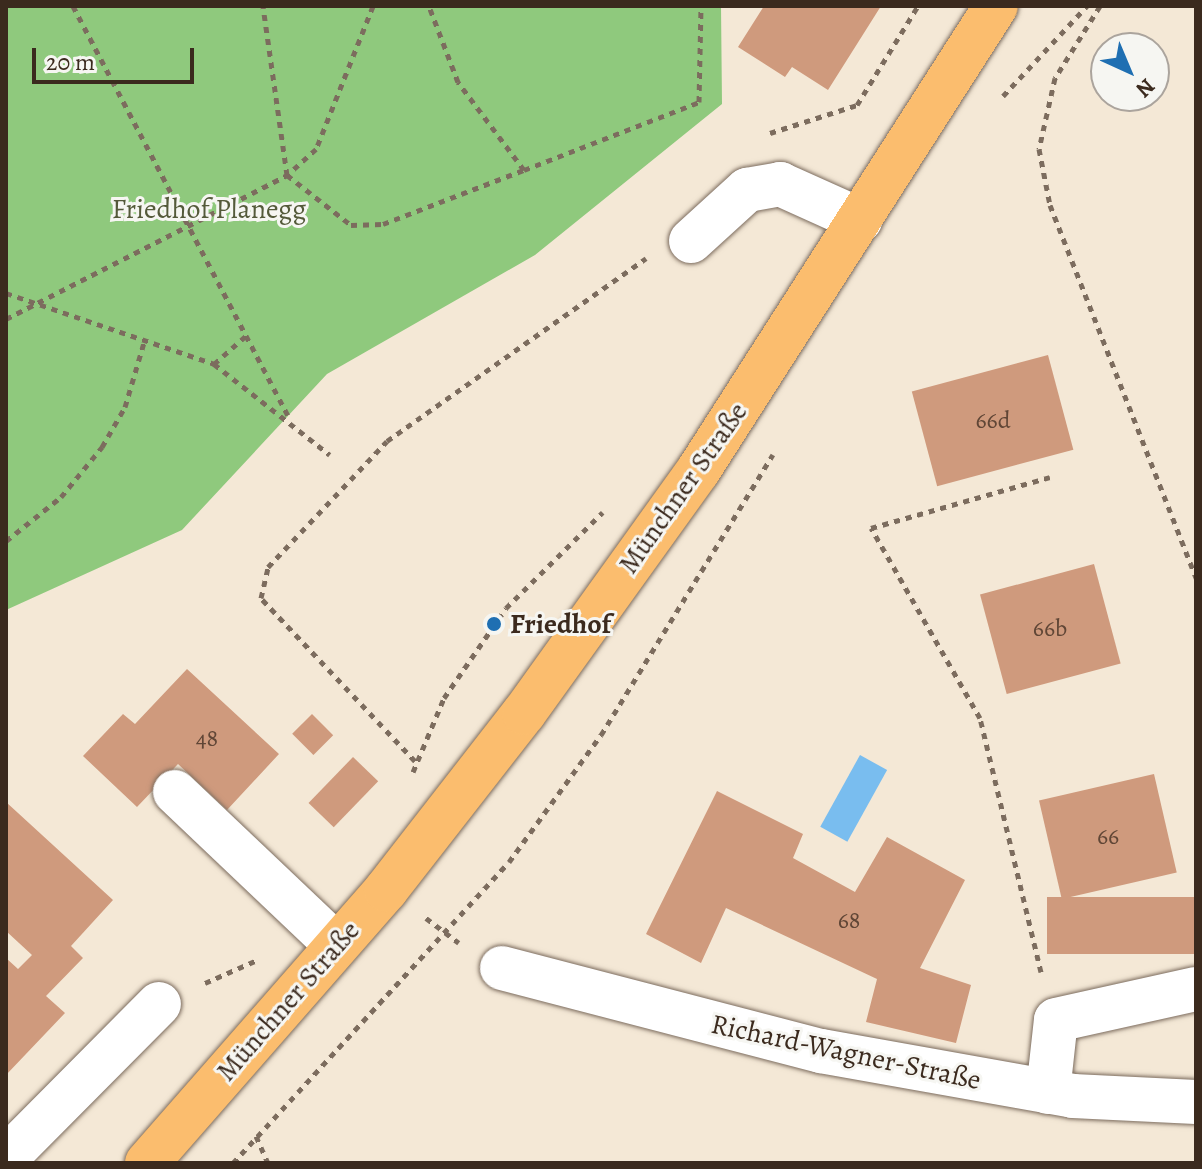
<!DOCTYPE html>
<html>
<head>
<meta charset="utf-8">
<style>
	body { margin:0 }
	#map { position:relative; width:1202px; height:1169px; overflow:hidden; background:#f4e8d6; font-family:Alegreya,serif }
	div>[style] { position:absolute }
	.green>* { inset:0; background:#8fc97d }
	.water>* { inset:0; background:#79bdef; transform-origin:0 0 }
	.building>* { inset:0; background:#cf9a7d; transform-origin:0 0 }
	.path>* { height:5px; margin-top:-2.5px; transform-origin:0; background:repeating-linear-gradient(90deg,#7c6c5e 0 6px,transparent 0 12px) }
	.roads { filter:drop-shadow(0 0 2px #7c6c5e) drop-shadow(0 0 2px #7c6c5e) }
	.minor>* { height:44px; margin:-22px; padding:0 22px; transform-origin:22px; border-radius:22px; background:#fff }
	.major>* { height:44px; margin:-22px; padding:0 22px; transform-origin:22px; border-radius:22px; background:#fbbd6e }
	.dots>* { width:22px; height:22px; translate:-50% -50%; box-sizing:border-box; border:4px solid #f6f6f2; border-radius:50% }
	span { translate:-50% -50%; white-space:nowrap; text-align:center; line-height:1.15; -webkit-text-stroke:6px #f6f6f2; paint-order:stroke }
	.number-label { font-size:24px; color:#604636 }
	.number-label span { -webkit-text-stroke-width:0 }
	.park-label { font-size:28px; color:#545a3a }
	.street-label { font-size:28px; color:#3b2a1e }
	.poi-label { font-size:28px; color:#3b2a1e; font-weight:700 }
	.left { translate:0 -50%; text-align:left }
	.frame { position:absolute; inset:0; border:8px solid #3b2a1e; pointer-events:none }
	.north { position:absolute; left:1090px; top:32px; width:80px; height:80px; box-sizing:border-box; background:#f6f6f2; border:2px solid #aba49d; border-radius:50%; rotate:136deg; font-size:22px; font-weight:700; line-height:32px; text-align:center; color:#3b2a1e }
	.north::after { content:''; display:block; margin:auto; width:28px; height:36px; background:#1f6fb2; clip-path:polygon(50% 0,100% 100%,50% 72%,0 100%) }
	.scale { position:absolute; left:32px; top:48px; width:162px; height:36px; box-sizing:border-box; border:4px solid #3b2a1e; border-top:0; padding-left:10px; font-size:24px; line-height:28px; white-space:nowrap; color:#3b2a1e; -webkit-text-stroke:6px #f6f6f2; paint-order:stroke }
</style>
</head>
<body>
<div id="map">
	<div class="green">
		<div style="clip-path:polygon(6px 6px,721px 6px,722px 104px,535px 255px,327px 374px,182px 530px,6px 610px)"></div>
	</div>
	<div class="water">
		<div style="left:860px;top:755px;width:31px;height:82px;rotate:29deg"></div>
	</div>
	<div class="building">
		<div style="clip-path:polygon(764px 6px,881px 6px,828px 90px,792px 67px,785px 77px,738px 47px)"></div>
		<div style="left:1048px;top:355px;width:98px;height:141px;rotate:75deg"></div>
		<div style="left:1094px;top:564px;width:103px;height:118px;rotate:75deg"></div>
		<div style="clip-path:polygon(187px 669px,279px 754px,227px 810px,178px 764px,137px 807px,83px 756px,123px 714px,135px 724px)"></div>
		<div style="left:312px;top:714px;width:30px;height:28px;rotate:45deg"></div>
		<div style="left:353px;top:757px;width:35px;height:64px;rotate:44deg"></div>
		<div style="left:1154px;top:774px;width:101px;height:118px;rotate:77deg"></div>
		<div style="clip-path:polygon(717px 791px,803px 834px,793px 858px,855px 892px,887px 837px,965px 880px,920px 968px,971px 985px,956px 1043px,866px 1022px,877px 979px,726px 908px,701px 963px,646px 934px)"></div>
		<div style="clip-path:polygon(6px 802px,113px 900px,71px 946px,83px 958px,46px 996px,65px 1013px,6px 1075px,6px 958px,18px 969px,32px 955px,6px 931px)"></div>
		<div style="left:1196px;top:897px;width:57px;height:149px;rotate:90deg"></div>
	</div>
	<div class="path">
		<div style="left:73px;top:6px;width:462px;rotate:62.3deg"></div>
		<div style="left:373px;top:6px;width:154px;rotate:111.7deg"></div>
		<div style="left:316px;top:149px;width:39px;rotate:138deg"></div>
		<div style="left:287px;top:175px;width:81px;rotate:38deg"></div>
		<div style="left:351px;top:225px;width:32px;rotate:-2deg"></div>
		<div style="left:383px;top:224px;width:151px;rotate:-21deg"></div>
		<div style="left:524px;top:170px;width:110px;rotate:-126.9deg"></div>
		<div style="left:458px;top:82px;width:81px;rotate:-110.9deg"></div>
		<div style="left:1100px;top:6px;width:85px;rotate:122deg"></div>
		<div style="left:1055px;top:78px;width:73px;rotate:102.7deg"></div>
		<div style="left:1039px;top:149px;width:57px;rotate:78.9deg"></div>
		<div style="left:1050px;top:205px;width:401px;rotate:68.6deg"></div>
		<div style="left:1003px;top:96px;width:123px;rotate:-47deg"></div>
		<div style="left:770px;top:133px;width:91px;rotate:-17.8deg"></div>
		<div style="left:857px;top:105px;width:116px;rotate:-58.4deg"></div>
		<div style="left:524px;top:170px;width:188px;rotate:-21.2deg"></div>
		<div style="left:699px;top:102px;width:96px;rotate:-88.8deg"></div>
		<div style="left:6px;top:293px;width:220px;rotate:18.8deg"></div>
		<div style="left:214px;top:364px;width:47px;rotate:-41.5deg"></div>
		<div style="left:6px;top:319px;width:316px;rotate:-27.1deg"></div>
		<div style="left:287px;top:175px;width:171px;rotate:-98.1deg"></div>
		<div style="left:214px;top:364px;width:147px;rotate:38.1deg"></div>
		<div style="left:6px;top:541px;width:70px;rotate:-38.7deg"></div>
		<div style="left:61px;top:497px;width:65px;rotate:-50.6deg"></div>
		<div style="left:102px;top:447px;width:46px;rotate:-60.1deg"></div>
		<div style="left:125px;top:407px;width:71px;rotate:-73.6deg"></div>
		<div style="left:415px;top:761px;width:224px;rotate:-133.4deg"></div>
		<div style="left:261px;top:598px;width:32px;rotate:-77deg"></div>
		<div style="left:268px;top:567px;width:173px;rotate:-46.6deg"></div>
		<div style="left:387px;top:441px;width:317px;rotate:-35.2deg"></div>
		<div style="left:413px;top:772px;width:80px;rotate:-67.3deg"></div>
		<div style="left:444px;top:698px;width:109px;rotate:-55.4deg"></div>
		<div style="left:506px;top:608px;width:136px;rotate:-44.7deg"></div>
		<div style="left:426px;top:918px;width:41px;rotate:37.1deg"></div>
		<div style="left:1041px;top:972px;width:261px;rotate:-103.5deg"></div>
		<div style="left:980px;top:718px;width:219px;rotate:-119.8deg"></div>
		<div style="left:871px;top:528px;width:186px;rotate:-15.9deg"></div>
		<div style="left:205px;top:983px;width:55px;rotate:-23.7deg"></div>
		<div style="left:256px;top:1136px;width:30px;rotate:66deg"></div>
		<div style="left:233px;top:1163px;width:408px;rotate:-47.5deg"></div>
		<div style="left:509px;top:862px;width:157px;rotate:-54.1deg"></div>
		<div style="left:601px;top:735px;width:329px;rotate:-58.5deg"></div>
	</div>
	<div class="roads">
		<div class="minor">
			<div style="left:691px;top:241px;width:76px;rotate:-42.3deg"></div>
			<div style="left:747px;top:190px;width:34px;rotate:-10deg"></div>
			<div style="left:780px;top:184px;width:88px;rotate:24.2deg"></div>
			<div style="left:175px;top:792px;width:222px;rotate:43.5deg"></div>
			<div style="left:502px;top:968px;width:330px;rotate:14.6deg"></div>
			<div style="left:821px;top:1051px;width:256px;rotate:10.1deg"></div>
			<div style="left:1073px;top:1096px;width:123px;rotate:2.8deg"></div>
			<div style="left:1048px;top:1092px;width:72px;rotate:-83.7deg"></div>
			<div style="left:1056px;top:1020px;width:143px;rotate:-12.5deg"></div>
			<div style="left:6px;top:1158px;width:217px;rotate:-45.2deg"></div>
		</div>
		<div class="major">
			<div style="left:147px;top:1163px;width:363px;rotate:-48.8deg"></div>
			<div style="left:386px;top:890px;width:224px;rotate:-52.1deg"></div>
			<div style="left:524px;top:713px;width:298px;rotate:-54.3deg"></div>
			<div style="left:698px;top:471px;width:552px;rotate:-57.35deg"></div>
		</div>
	</div>
	<div class="dots">
		<div style="left:494px;top:624px;background:#1f6fb2"></div>
	</div>
	<div class="number-label">
		<span style="left:993px;top:421px">66d</span>
		<span style="left:1050px;top:629px">66b</span>
		<span style="left:207px;top:739px">48</span>
		<span style="left:1108px;top:837px">66</span>
		<span style="left:849px;top:921px">68</span>
	</div>
	<div class="park-label">
		<span style="left:209px;top:209px">Friedhof Planegg</span>
	</div>
	<div class="street-label">
		<span style="left:683px;top:488px;rotate:-55deg">Münchner Straße</span>
		<span style="left:288px;top:1001px;rotate:-49deg">Münchner Straße</span>
		<span style="left:846px;top:1052px;rotate:12deg">Richard-Wagner-Straße</span>
	</div>
	<div class="poi-label">
		<span class="left" style="left:510px;top:624px">Friedhof</span>
	</div>
	<div class="frame"></div>
	<div class="north">N</div>
	<div class="scale">20 m</div>
</div>
</body>
</html>
